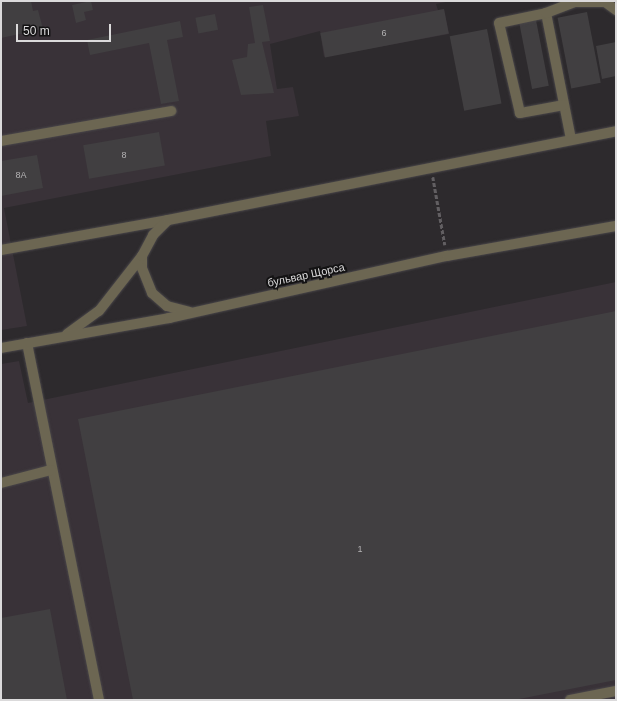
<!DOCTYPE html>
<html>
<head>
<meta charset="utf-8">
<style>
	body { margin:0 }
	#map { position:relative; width:617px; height:701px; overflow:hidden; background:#2d2a2d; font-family:Arial,sans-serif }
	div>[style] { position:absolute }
	.built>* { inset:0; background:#393238 }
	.building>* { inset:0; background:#413f41; transform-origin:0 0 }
	.path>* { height:2.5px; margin-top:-1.25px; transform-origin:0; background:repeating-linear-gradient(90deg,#625f62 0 4px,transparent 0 6px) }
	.roads { filter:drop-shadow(0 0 1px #494649) drop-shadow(0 0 1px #494649) }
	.minor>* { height:10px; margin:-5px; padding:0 5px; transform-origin:5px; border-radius:5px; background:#6c6652 }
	span { translate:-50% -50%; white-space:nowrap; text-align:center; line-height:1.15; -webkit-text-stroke:4px #141314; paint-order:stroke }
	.number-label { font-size:9px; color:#b4b3b4 }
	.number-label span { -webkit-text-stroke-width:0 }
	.street-label { font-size:11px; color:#dbdadb }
	.frame { position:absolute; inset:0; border:2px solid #dbdadb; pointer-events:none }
	.scale { position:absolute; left:16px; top:24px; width:95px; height:18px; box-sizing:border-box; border:2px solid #dbdadb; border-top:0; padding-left:5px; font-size:12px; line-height:14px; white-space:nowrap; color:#dbdadb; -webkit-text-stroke:3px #141314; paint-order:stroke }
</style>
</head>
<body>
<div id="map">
	<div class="built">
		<div style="clip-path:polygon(1px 1px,451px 1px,436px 4px,438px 10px,444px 9px,449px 34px,324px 57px,320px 31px,270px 44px,277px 89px,293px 87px,299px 116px,266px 121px,271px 156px,4px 208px,27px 326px,1px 330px)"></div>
		<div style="clip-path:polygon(616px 282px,616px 700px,1px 700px,1px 364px,19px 361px,28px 403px)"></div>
	</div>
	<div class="building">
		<div style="clip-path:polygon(1px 1px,31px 1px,33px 11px,38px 10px,43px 29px,1px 38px)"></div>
		<div style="clip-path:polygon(91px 1px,93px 10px,84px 12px,86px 20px,76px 23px,72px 5px)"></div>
		<div style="clip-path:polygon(263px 5px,270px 41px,262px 42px,274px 93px,241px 95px,232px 60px,247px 57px,248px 44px,255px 43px,249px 7px)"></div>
		<div style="left:444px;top:9px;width:25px;height:126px;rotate:79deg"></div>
		<div style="left:587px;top:12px;width:72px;height:30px;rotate:79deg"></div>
		<div style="left:215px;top:14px;width:16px;height:20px;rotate:79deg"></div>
		<div style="left:536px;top:20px;width:67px;height:17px;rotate:79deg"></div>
		<div style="clip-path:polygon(180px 21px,183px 37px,167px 40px,179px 101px,161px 104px,149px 43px,90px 55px,87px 40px)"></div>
		<div style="left:487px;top:29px;width:76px;height:38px;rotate:79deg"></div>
		<div style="clip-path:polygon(616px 42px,616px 76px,602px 79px,596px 46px)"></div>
		<div style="left:159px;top:132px;width:34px;height:77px;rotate:80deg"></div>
		<div style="clip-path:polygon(37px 155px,43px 188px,1px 196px,1px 161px)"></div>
		<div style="clip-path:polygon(616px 311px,616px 680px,514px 700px,133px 700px,78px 419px)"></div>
		<div style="clip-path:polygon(50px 609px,67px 700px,1px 700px,1px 618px)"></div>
	</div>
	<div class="path">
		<div style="left:433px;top:177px;width:69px;rotate:80deg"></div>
	</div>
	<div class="roads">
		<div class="minor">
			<div style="left:546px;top:13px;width:128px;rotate:78.8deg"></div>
			<div style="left:564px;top:105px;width:45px;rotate:169.7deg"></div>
			<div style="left:520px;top:113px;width:92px;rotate:-103.1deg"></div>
			<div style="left:499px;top:23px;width:48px;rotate:-12deg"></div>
			<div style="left:546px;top:13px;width:30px;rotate:-21deg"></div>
			<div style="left:574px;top:2px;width:31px"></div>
			<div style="left:605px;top:2px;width:14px;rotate:36deg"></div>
			<div style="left:1px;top:141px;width:173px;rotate:-10deg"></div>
			<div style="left:1px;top:250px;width:170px;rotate:-10.2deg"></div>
			<div style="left:142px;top:256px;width:12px;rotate:90deg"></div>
			<div style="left:142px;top:268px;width:27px;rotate:68deg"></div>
			<div style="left:152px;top:293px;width:20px;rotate:41deg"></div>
			<div style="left:167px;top:306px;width:23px;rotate:15deg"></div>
			<div style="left:67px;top:334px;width:39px;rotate:-36deg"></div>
			<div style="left:99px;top:311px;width:70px;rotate:-52deg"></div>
			<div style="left:142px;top:256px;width:24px;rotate:-62deg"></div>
			<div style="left:153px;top:235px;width:21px;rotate:-45deg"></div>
			<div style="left:168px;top:220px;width:457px;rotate:-11.2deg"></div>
			<div style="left:27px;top:343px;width:364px;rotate:78.6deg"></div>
			<div style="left:1px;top:348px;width:171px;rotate:-10.1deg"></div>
			<div style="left:169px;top:318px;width:285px;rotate:-12.6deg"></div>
			<div style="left:447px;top:256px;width:172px;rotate:-10.1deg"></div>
			<div style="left:1px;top:483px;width:52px;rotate:-14.6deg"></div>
			<div style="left:570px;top:700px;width:47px;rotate:-11.1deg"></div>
		</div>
	</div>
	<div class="number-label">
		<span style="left:384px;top:33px">6</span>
		<span style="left:124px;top:155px">8</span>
		<span style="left:21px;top:175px">8А</span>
		<span style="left:360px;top:549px">1</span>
	</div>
	<div class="street-label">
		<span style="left:306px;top:275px;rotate:-12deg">бульвар Щорса</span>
	</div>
	<div class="frame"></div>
	<div class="scale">50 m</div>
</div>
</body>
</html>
